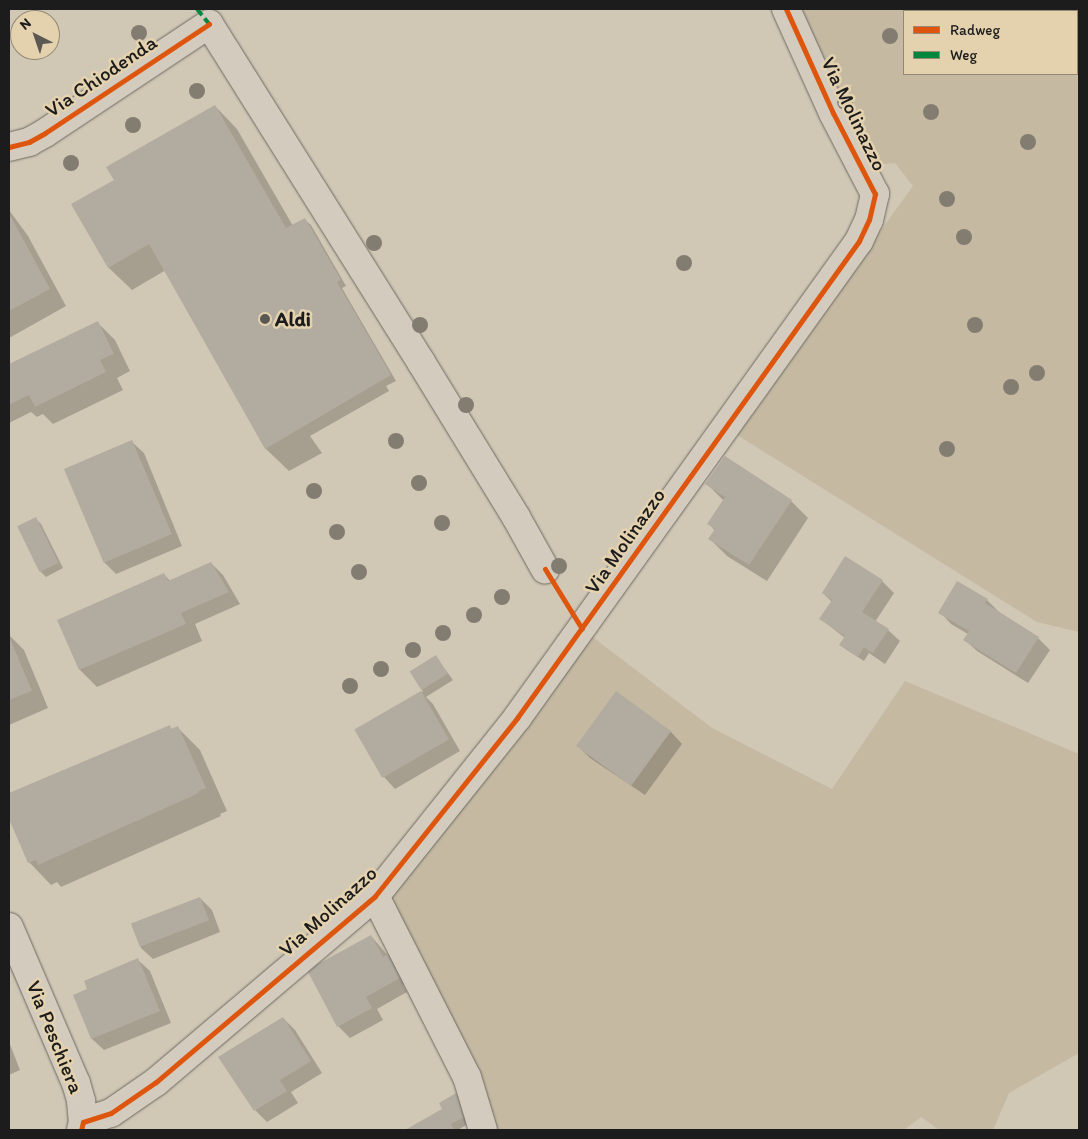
<!DOCTYPE html>
<html>
<head>
<meta charset="utf-8">
<style>
	body { margin:0 }
	#map { position:relative; width:1088px; height:1139px; overflow:hidden; background:#d0c7b5; font-family:Itim,sans-serif }
	div>[style] { position:absolute }
	.green>* { inset:0; background:#c5b9a2 }
	.shadow>* { inset:0; background:#0003 }
	.building>* { inset:0; background:#b2aca0; transform-origin:0 0 }
	.roads { filter:drop-shadow(0 0 1px #6d6961) drop-shadow(0 0 1px #6d6961) }
	.minor>* { height:28px; margin:-14px; padding:0 14px; transform-origin:14px; border-radius:14px; background:#d3cbbe }
	.quiet>* { height:4px; margin-top:-2px; transform-origin:0; background:repeating-linear-gradient(90deg,#00873e 0 8px,transparent 0 12px) }
	.cycleway>* { height:5px; margin:-2.5px; padding:0 2.5px; transform-origin:2.5px; border-radius:2.5px; background:#de560d }
	.trees>* { width:16px; height:16px; margin:-8px; border-radius:50%; background:#837d71 }
	.dots>* { width:14px; height:14px; translate:-50% -50%; box-sizing:border-box; border:2px solid #e4d2af; border-radius:50% }
	span { translate:-50% -50%; white-space:nowrap; text-align:center; line-height:1.15; -webkit-text-stroke:5px #e4d2af; paint-order:stroke }
	.street-label { font-size:21px; color:#1c1c1c }
	.poi-label { font-size:21px; color:#1c1c1c; font-weight:700 }
	.left { translate:0 -50%; text-align:left }
	.frame { position:absolute; inset:0; border:10px solid #1c1c1c; pointer-events:none }
	.legend { position:absolute; left:903px; top:10px; width:175px; height:65px; box-sizing:border-box; background:#e4d2af; border:1px solid #948974; margin:0; padding:6px 9px; list-style:none; font-size:15px; color:#1c1c1c }
	.legend li { display:flex; align-items:center; gap:10px; height:25px }
	.legend b { width:25px; border:1px solid #948974 }
	.north { position:absolute; left:10px; top:10px; width:50px; height:50px; box-sizing:border-box; background:#e4d2af; border:1px solid #948974; border-radius:50%; rotate:319deg; font-size:14px; font-weight:700; line-height:20px; text-align:center; color:#1c1c1c }
	.north::after { content:''; display:block; margin:auto; width:18px; height:22px; background:#5b5852; clip-path:polygon(50% 0,100% 100%,50% 72%,0 100%) }
</style>
</head>
<body>
<div id="map">
	<div class="green">
		<div style="clip-path:polygon(evenodd,797px 9px,1079px 9px,1079px 632px,1037px 622px,734px 433px,913px 186px,895px 163px,884px 164px,869px 156px,797px 9px,904px 11px,1077px 11px,1077px 74px,904px 74px,904px 11px)"></div>
		<div style="clip-path:polygon(582px 629px,712px 728px,832px 789px,905px 681px,1079px 754px,1079px 1053px,1009px 1093px,993px 1130px,939px 1130px,921px 1117px,904px 1130px,483px 1130px,375px 896px)"></div>
	</div>
	<div class="shadow">
		<div style="clip-path:polygon(215px 106px,237px 129px,293px 226px,305px 220px,311px 225px,346px 286px,342px 288px,396px 381px,386px 386px,389px 391px,310px 436px,322px 453px,289px 471px,266px 449px,166px 270px,132px 290px,109px 268px,72px 205px,115px 181px)"></div>
		<div style="clip-path:polygon(9px 210px,28px 236px,66px 306px,9px 338px)"></div>
		<div style="clip-path:polygon(98px 323px,115px 340px,130px 371px,117px 378px,123px 390px,53px 424px,43px 414px,37px 417px,31px 412px,9px 423px,9px 365px)"></div>
		<div style="clip-path:polygon(132px 442px,144px 453px,182px 546px,116px 574px,104px 562px)"></div>
		<div style="clip-path:polygon(707px 484px,791px 501px,808px 518px,767px 581px,727px 556px,710px 539px,715px 531px,709px 524px,724px 501px)"></div>
		<div style="clip-path:polygon(36px 519px,41px 524px,63px 568px,46px 577px,40px 571px)"></div>
		<div style="clip-path:polygon(845px 558px,882px 581px,894px 593px,875px 622px,888px 630px,900px 641px,885px 664px,869px 653px,864px 661px,847px 650px,841px 645px,845px 638px,821px 619px,832px 602px,823px 593px)"></div>
		<div style="clip-path:polygon(211px 563px,223px 575px,240px 604px,195px 624px,202px 641px,97px 687px,80px 670px,59px 620px,164px 574px,170px 581px)"></div>
		<div style="clip-path:polygon(987px 600px,999px 612px,1038px 638px,1050px 650px,1028px 683px,977px 651px,965px 640px,968px 634px,951px 624px,940px 612px)"></div>
		<div style="clip-path:polygon(9px 635px,24px 650px,48px 708px,9px 725px)"></div>
		<div style="clip-path:polygon(436px 657px,453px 680px,426px 697px,433px 704px,460px 751px,395px 789px,384px 777px,356px 731px,423px 691px,411px 673px)"></div>
		<div style="clip-path:polygon(616px 693px,671px 732px,682px 744px,645px 795px,590px 758px,578px 746px)"></div>
		<div style="clip-path:polygon(169px 727px,173px 730px,178px 728px,200px 750px,227px 811px,220px 814px,221px 816px,61px 887px,57px 882px,51px 885px,29px 862px,9px 816px,9px 794px)"></div>
		<div style="clip-path:polygon(200px 898px,212px 910px,220px 932px,153px 959px,141px 948px,132px 926px)"></div>
		<div style="clip-path:polygon(371px 936px,410px 981px,403px 985px,407px 992px,377px 1009px,383px 1020px,350px 1038px,338px 1026px)"></div>
		<div style="clip-path:polygon(138px 960px,150px 971px,171px 1023px,104px 1050px,92px 1039px,75px 996px,89px 990px)"></div>
		<div style="clip-path:polygon(283px 1018px,295px 1030px,322px 1073px,291px 1092px,298px 1103px,267px 1122px,255px 1110px,220px 1057px)"></div>
		<div style="clip-path:polygon(9px 1042px,20px 1070px,9px 1075px)"></div>
		<div style="clip-path:polygon(456px 1095px,473px 1121px,458px 1130px,407px 1130px,442px 1111px)"></div>
	</div>
	<div class="building">
		<div style="clip-path:polygon(215px 105px,286px 228px,305px 218px,341px 280px,337px 282px,391px 375px,265px 449px,149px 244px,108px 268px,71px 204px,114px 180px,106px 167px)"></div>
		<div style="clip-path:polygon(9px 216px,11px 217px,50px 289px,9px 311px)"></div>
		<div style="clip-path:polygon(98px 321px,114px 354px,100px 360px,106px 372px,35px 407px,29px 395px,9px 405px,9px 364px)"></div>
		<div style="left:132px;top:440px;width:102px;height:74px;rotate:67deg"></div>
		<div style="clip-path:polygon(725px 456px,792px 500px,749px 565px,708px 539px,715px 529px,707px 524px,725px 497px,705px 484px)"></div>
		<div style="left:36px;top:517px;width:51px;height:21px;rotate:64deg"></div>
		<div style="clip-path:polygon(845px 556px,883px 580px,862px 612px,889px 629px,873px 653px,864px 647px,858px 657px,839px 645px,845px 636px,819px 619px,832px 600px,822px 593px)"></div>
		<div style="clip-path:polygon(211px 562px,229px 592px,181px 613px,186px 624px,79px 670px,57px 620px,164px 573px,168px 581px)"></div>
		<div style="clip-path:polygon(957px 581px,988px 599px,985px 603px,1039px 637px,1016px 673px,963px 640px,969px 631px,938px 613px)"></div>
		<div style="clip-path:polygon(9px 636px,32px 691px,9px 700px)"></div>
		<div style="left:436px;top:655px;width:22px;height:31px;rotate:58deg"></div>
		<div style="left:421px;top:691px;width:56px;height:77px;rotate:60deg"></div>
		<div style="left:616px;top:691px;width:68px;height:68px;rotate:36deg"></div>
		<div style="clip-path:polygon(170px 725px,171px 729px,178px 726px,206px 788px,198px 791px,199px 793px,38px 865px,36px 860px,28px 863px,9px 819px,9px 793px)"></div>
		<div style="left:200px;top:897px;width:25px;height:74px;rotate:69deg"></div>
		<div style="clip-path:polygon(371px 935px,383px 957px,393px 951px,405px 975px,366px 997px,372px 1008px,337px 1027px,307px 970px)"></div>
		<div style="clip-path:polygon(138px 958px,160px 1011px,91px 1039px,73px 995px,87px 989px,84px 981px)"></div>
		<div style="clip-path:polygon(283px 1017px,311px 1061px,280px 1080px,287px 1091px,254px 1111px,218px 1057px)"></div>
		<div style="clip-path:polygon(456px 1093px,468px 1115px,451px 1124px,454px 1130px,405px 1130px,442px 1109px,439px 1103px)"></div>
	</div>
	<div class="roads">
		<div class="minor">
			<div style="left:9px;top:147px;width:21px;rotate:-14deg"></div>
			<div style="left:29px;top:142px;width:18px;rotate:-29deg"></div>
			<div style="left:45px;top:133px;width:197px;rotate:-33.6deg"></div>
			<div style="left:209px;top:24px;width:399px;rotate:57.9deg"></div>
			<div style="left:421px;top:362px;width:182px;rotate:58.5deg"></div>
			<div style="left:516px;top:517px;width:60px;rotate:60.9deg"></div>
			<div style="left:375px;top:896px;width:203px;rotate:63.1deg"></div>
			<div style="left:467px;top:1077px;width:55px;rotate:73.2deg"></div>
			<div style="left:9px;top:927px;width:170px;rotate:66.8deg"></div>
			<div style="left:76px;top:1083px;width:19px;rotate:74deg"></div>
			<div style="left:81px;top:1101px;width:21px;rotate:85deg"></div>
			<div style="left:81px;top:1130px;width:8px;rotate:-76deg"></div>
			<div style="left:83px;top:1122px;width:29px;rotate:-18deg"></div>
			<div style="left:111px;top:1113px;width:55px;rotate:-34.6deg"></div>
			<div style="left:156px;top:1082px;width:287px;rotate:-40.3deg"></div>
			<div style="left:375px;top:896px;width:228px;rotate:-51.4deg"></div>
			<div style="left:517px;top:718px;width:587px;rotate:-54.36deg"></div>
			<div style="left:859px;top:241px;width:23px;rotate:-65deg"></div>
			<div style="left:869px;top:220px;width:27px;rotate:-77deg"></div>
			<div style="left:875px;top:194px;width:91px;rotate:-117.4deg"></div>
			<div style="left:833px;top:113px;width:114px;rotate:-114.3deg"></div>
		</div>
	</div>
	<div class="quiet">
		<div style="left:197px;top:9px;width:19px;rotate:51deg"></div>
	</div>
	<div class="cycleway">
		<div style="left:9px;top:147px;width:21px;rotate:-14deg"></div>
		<div style="left:29px;top:142px;width:18px;rotate:-29deg"></div>
		<div style="left:45px;top:133px;width:197px;rotate:-33.6deg"></div>
		<div style="left:545px;top:569px;width:70px;rotate:58.3deg"></div>
		<div style="left:81px;top:1130px;width:8px;rotate:-76deg"></div>
		<div style="left:83px;top:1122px;width:29px;rotate:-18deg"></div>
		<div style="left:111px;top:1113px;width:55px;rotate:-34.6deg"></div>
		<div style="left:156px;top:1082px;width:287px;rotate:-40.3deg"></div>
		<div style="left:375px;top:896px;width:228px;rotate:-51.4deg"></div>
		<div style="left:517px;top:718px;width:587px;rotate:-54.36deg"></div>
		<div style="left:859px;top:241px;width:23px;rotate:-65deg"></div>
		<div style="left:869px;top:220px;width:27px;rotate:-77deg"></div>
		<div style="left:875px;top:194px;width:91px;rotate:-117.4deg"></div>
		<div style="left:833px;top:113px;width:114px;rotate:-114.3deg"></div>
	</div>
	<div class="trees">
		<div style="left:139px;top:33px"></div>
		<div style="left:890px;top:36px"></div>
		<div style="left:197px;top:91px"></div>
		<div style="left:845px;top:102px"></div>
		<div style="left:931px;top:112px"></div>
		<div style="left:133px;top:125px"></div>
		<div style="left:1028px;top:142px"></div>
		<div style="left:71px;top:163px"></div>
		<div style="left:947px;top:199px"></div>
		<div style="left:964px;top:237px"></div>
		<div style="left:374px;top:243px"></div>
		<div style="left:684px;top:263px"></div>
		<div style="left:420px;top:325px"></div>
		<div style="left:975px;top:325px"></div>
		<div style="left:1037px;top:373px"></div>
		<div style="left:1011px;top:387px"></div>
		<div style="left:466px;top:405px"></div>
		<div style="left:396px;top:441px"></div>
		<div style="left:947px;top:449px"></div>
		<div style="left:419px;top:483px"></div>
		<div style="left:314px;top:491px"></div>
		<div style="left:442px;top:523px"></div>
		<div style="left:337px;top:532px"></div>
		<div style="left:559px;top:566px"></div>
		<div style="left:359px;top:572px"></div>
		<div style="left:502px;top:597px"></div>
		<div style="left:474px;top:615px"></div>
		<div style="left:443px;top:633px"></div>
		<div style="left:413px;top:650px"></div>
		<div style="left:381px;top:669px"></div>
		<div style="left:350px;top:686px"></div>
	</div>
	<div class="dots">
		<div style="left:265px;top:319px;background:#5b5852"></div>
	</div>
	<div class="street-label">
		<span style="left:101px;top:76px;rotate:-34deg">Via Chiodenda</span>
		<span style="left:854px;top:114px;rotate:64deg">Via Molinazzo</span>
		<span style="left:625px;top:541px;rotate:-55deg">Via Molinazzo</span>
		<span style="left:328px;top:911px;rotate:-42deg">Via Molinazzo</span>
		<span style="left:55px;top:1037px;rotate:68deg">Via Peschiera</span>
	</div>
	<div class="poi-label">
		<span class="left" style="left:275px;top:319px">Aldi</span>
	</div>
	<div class="frame"></div>
	<ul class="legend">
	<li><b style="height:6px;background:#de560d"></b>Radweg</li>
	<li><b style="height:6px;background:#00873e"></b>Weg</li>
	</ul>
	<div class="north">N</div>
</div>
</body>
</html>
